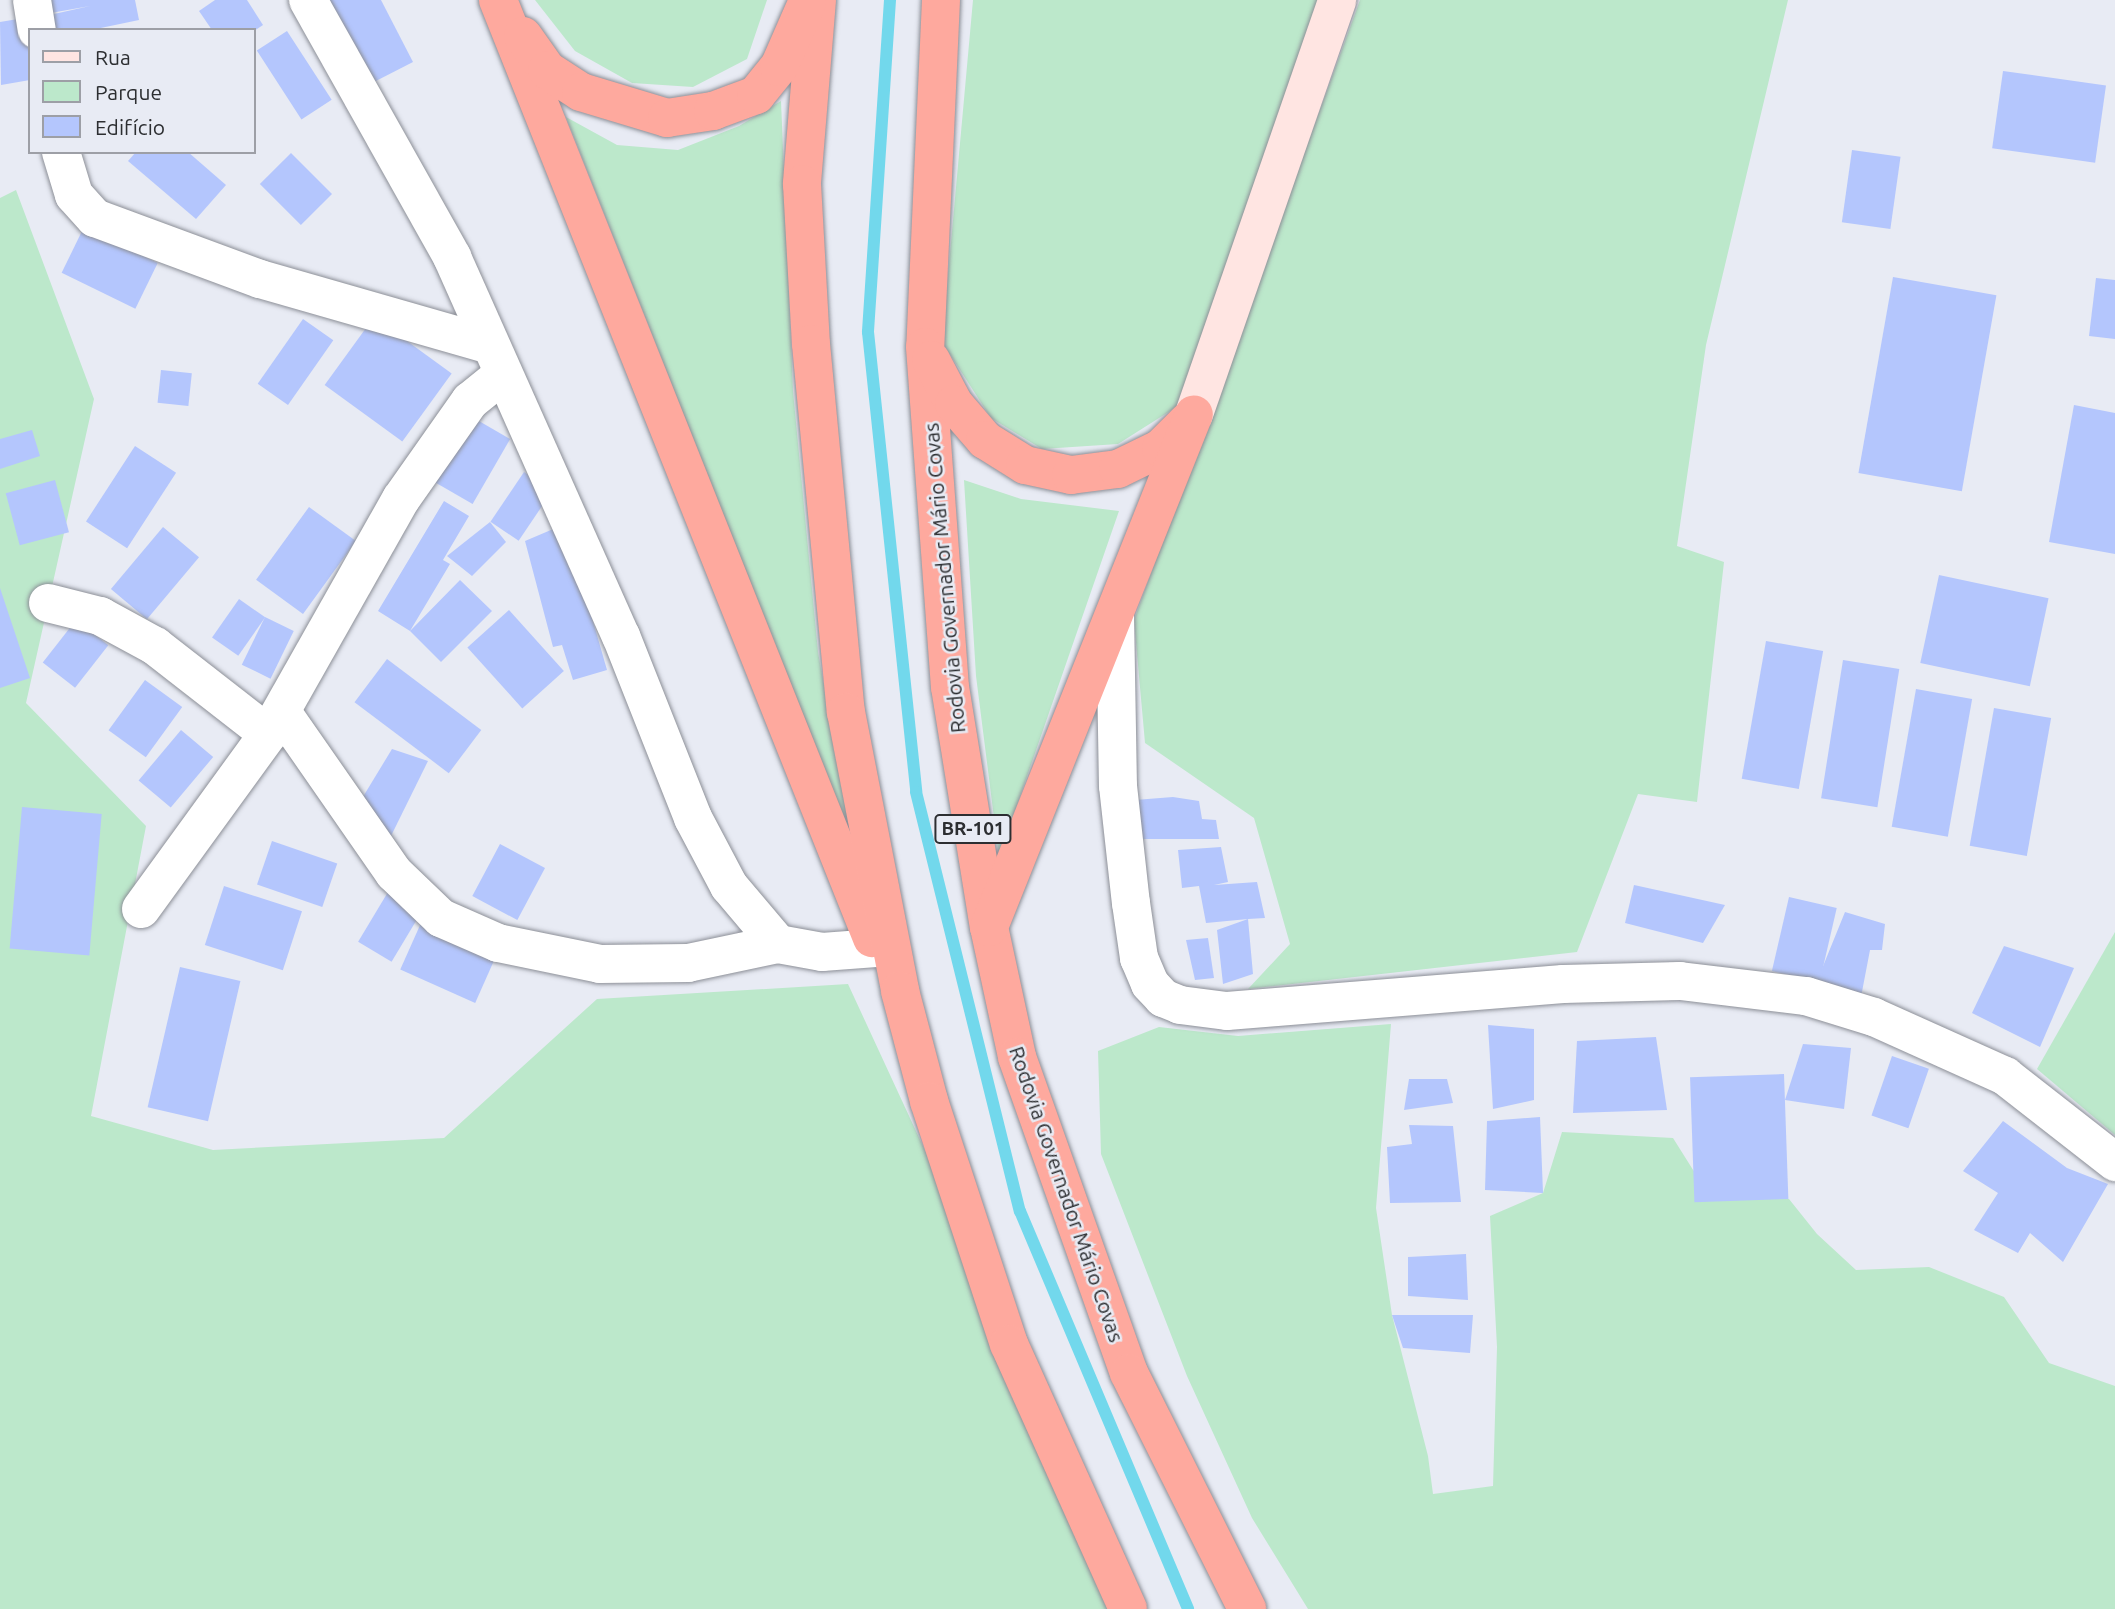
<!DOCTYPE html>
<html>
<head>
<meta charset="utf-8">
<style>
	body { margin:0 }
	#map { position:relative; width:2115px; height:1609px; overflow:hidden; background:#e8ebf4; font-family:Ubuntu,sans-serif }
	div>[style] { position:absolute }
	.green>* { inset:0; background:#bce8cb }
	.stream>* { height:12px; margin:-6px; padding:0 6px; transform-origin:6px; border-radius:6px; background:#72d8ec }
	.building>* { inset:0; background:#b4c6fd; transform-origin:0 0 }
	.roads { filter:drop-shadow(0 0 2px #8c8f97) drop-shadow(0 0 2px #8c8f97) }
	.street>* { height:38px; margin:-19px; padding:0 19px; transform-origin:19px; border-radius:19px; background:#fff }
	.secondary>* { height:38px; margin:-19px; padding:0 19px; transform-origin:19px; border-radius:19px; background:#ffe5e2 }
	.highway>* { height:38px; margin:-19px; padding:0 19px; transform-origin:19px; border-radius:19px; background:#fea99e }
	span { translate:-50% -50%; white-space:nowrap; text-align:center; line-height:1.15; -webkit-text-stroke:5px #e8ebf4; paint-order:stroke }
	.shield-label span { padding:2px 5px; background:#e8ebf4; border:2px solid; border-radius:5px; -webkit-text-stroke-width:0 }
	.shield-label { font-size:19px; color:#2c2e31; font-weight:700 }
	.street-label { font-size:21px; color:#2c2e31 }
	.legend { position:absolute; left:28px; top:28px; width:228px; height:126px; box-sizing:border-box; background:#e8ebf4; border:2px solid #9d9fa6; margin:0; padding:9px 12px; list-style:none; font-size:21px; color:#2c2e31 }
	.legend li { display:flex; align-items:center; gap:14px; height:35px }
	.legend b { width:35px; border:2px solid #9d9fa6 }
</style>
</head>
<body>
<div id="map">
	<div class="green">
		<div style="clip-path:polygon(535px 0,767px 0,747px 59px,693px 87px,632px 83px,575px 51px)"></div>
		<div style="clip-path:polygon(973px 0,1318px 0,1178px 406px,1118px 444px,1042px 449px,991px 418px,942px 342px)"></div>
		<div style="clip-path:polygon(1360px 0,1788px 0,1706px 345px,1677px 546px,1724px 562px,1697px 802px,1638px 794px,1577px 952px,1248px 989px,1290px 944px,1254px 818px,1145px 743px,1134px 620px)"></div>
		<div style="clip-path:polygon(781px 101px,793px 391px,818px 652px,851px 837px,566px 117px,617px 145px,678px 150px,739px 126px)"></div>
		<div style="clip-path:polygon(16px 190px,94px 399px,26px 703px,146px 826px,91px 1116px,213px 1150px,444px 1138px,597px 999px,848px 984px,1137px 1609px,0 1609px,0 198px)"></div>
		<div style="clip-path:polygon(964px 480px,1021px 499px,1119px 511px,999px 857px,976px 676px)"></div>
		<div style="clip-path:polygon(2115px 932px,2115px 1135px,2037px 1069px)"></div>
		<div style="clip-path:polygon(1391px 1024px,1376px 1208px,1392px 1315px,1428px 1456px,1433px 1494px,1493px 1486px,1497px 1347px,1490px 1216px,1543px 1193px,1562px 1132px,1673px 1138px,1695px 1173px,1697px 1199px,1789px 1199px,1817px 1234px,1856px 1270px,1929px 1267px,2004px 1297px,2049px 1363px,2115px 1386px,2115px 1609px,1308px 1609px,1252px 1518px,1187px 1376px,1101px 1154px,1098px 1051px,1159px 1027px,1238px 1036px)"></div>
	</div>
	<div class="stream">
		<div style="left:890px;top:0;width:333px;rotate:93.8deg"></div>
		<div style="left:868px;top:332px;width:462px;rotate:84deg"></div>
		<div style="left:916px;top:792px;width:432px;rotate:76.1deg"></div>
		<div style="left:1020px;top:1211px;width:432px;rotate:67.1deg"></div>
	</div>
	<div class="building">
		<div style="clip-path:polygon(43px 0,135px 0,139px 20px,91px 30px,48px 30px,45px 16px,90px 6px,45px 14px)"></div>
		<div style="clip-path:polygon(215px 0,247px 0,263px 25px,254px 31px,212px 30px,199px 11px)"></div>
		<div style="clip-path:polygon(329px 0,381px 0,413px 62px,372px 83px)"></div>
		<div style="clip-path:polygon(30px 17px,30px 80px,1px 85px,0 22px)"></div>
		<div style="left:287px;top:31px;width:82px;height:36px;rotate:57deg"></div>
		<div style="left:2003px;top:71px;width:104px;height:78px;rotate:8deg"></div>
		<div style="left:1852px;top:150px;width:49px;height:73px;rotate:8deg"></div>
		<div style="clip-path:polygon(136px 152px,188px 152px,226px 185px,196px 219px,128px 161px)"></div>
		<div style="left:291px;top:153px;width:58px;height:44px;rotate:45deg"></div>
		<div style="left:84px;top:227px;width:82px;height:51px;rotate:26deg"></div>
		<div style="left:1893px;top:277px;width:105px;height:199px;rotate:10deg"></div>
		<div style="clip-path:polygon(2096px 278px,2115px 280px,2115px 339px,2089px 336px)"></div>
		<div style="left:374px;top:317px;width:96px;height:84px;rotate:36deg"></div>
		<div style="left:303px;top:319px;width:37px;height:79px;rotate:35deg"></div>
		<div style="left:161px;top:370px;width:31px;height:33px;rotate:6deg"></div>
		<div style="clip-path:polygon(2074px 405px,2115px 413px,2115px 554px,2049px 542px)"></div>
		<div style="left:472px;top:417px;width:44px;height:75px;rotate:30deg"></div>
		<div style="clip-path:polygon(32px 430px,40px 456px,0 469px,0 439px)"></div>
		<div style="left:135px;top:446px;width:49px;height:90px;rotate:33deg"></div>
		<div style="left:524px;top:472px;width:34px;height:60px;rotate:34deg"></div>
		<div style="left:55px;top:480px;width:54px;height:51px;rotate:75deg"></div>
		<div style="clip-path:polygon(444px 501px,469px 516px,443px 560px,450px 564px,410px 631px,460px 580px,492px 611px,441px 662px,410px 631px,378px 611px)"></div>
		<div style="left:309px;top:507px;width:58px;height:90px;rotate:36deg"></div>
		<div style="clip-path:polygon(490px 522px,506px 542px,472px 576px,447px 556px)"></div>
		<div style="clip-path:polygon(565px 524px,607px 670px,573px 680px,562px 645px,553px 647px,525px 541px)"></div>
		<div style="left:163px;top:527px;width:47px;height:81px;rotate:40deg"></div>
		<div style="left:1939px;top:575px;width:112px;height:90px;rotate:12deg"></div>
		<div style="clip-path:polygon(0 588px,30px 678px,0 688px)"></div>
		<div style="left:239px;top:599px;width:32px;height:47px;rotate:35deg"></div>
		<div style="left:509px;top:610px;width:82px;height:56px;rotate:48deg"></div>
		<div style="left:265px;top:617px;width:32px;height:53px;rotate:26deg"></div>
		<div style="left:76px;top:620px;width:41px;height:54px;rotate:38deg"></div>
		<div style="left:1766px;top:641px;width:58px;height:140px;rotate:10deg"></div>
		<div style="left:387px;top:659px;width:118px;height:54px;rotate:37deg"></div>
		<div style="left:1843px;top:660px;width:57px;height:140px;rotate:9deg"></div>
		<div style="left:145px;top:680px;width:46px;height:62px;rotate:36deg"></div>
		<div style="left:1916px;top:689px;width:57px;height:140px;rotate:10deg"></div>
		<div style="left:1994px;top:708px;width:58px;height:140px;rotate:10deg"></div>
		<div style="left:181px;top:730px;width:42px;height:66px;rotate:40deg"></div>
		<div style="clip-path:polygon(392px 749px,428px 761px,391px 836px,358px 805px)"></div>
		<div style="clip-path:polygon(1173px 797px,1199px 801px,1202px 819px,1216px 820px,1219px 839px,1138px 839px,1135px 800px)"></div>
		<div style="left:22px;top:807px;width:80px;height:142px;rotate:5deg"></div>
		<div style="left:272px;top:841px;width:69px;height:46px;rotate:19deg"></div>
		<div style="left:500px;top:844px;width:51px;height:59px;rotate:28deg"></div>
		<div style="clip-path:polygon(1221px 847px,1228px 882px,1214px 885px,1257px 882px,1265px 918px,1248px 919px,1253px 974px,1223px 984px,1217px 930px,1248px 919px,1206px 923px,1199px 886px,1182px 888px,1178px 850px)"></div>
		<div style="clip-path:polygon(1634px 885px,1725px 905px,1703px 943px,1625px 923px)"></div>
		<div style="left:224px;top:886px;width:82px;height:62px;rotate:18deg"></div>
		<div style="left:388px;top:892px;width:39px;height:58px;rotate:31deg"></div>
		<div style="left:1789px;top:897px;width:49px;height:76px;rotate:13deg"></div>
		<div style="clip-path:polygon(1845px 912px,1885px 924px,1882px 950px,1870px 950px,1861px 997px,1817px 981px)"></div>
		<div style="left:421px;top:923px;width:82px;height:51px;rotate:24deg"></div>
		<div style="clip-path:polygon(1208px 938px,1214px 978px,1195px 980px,1186px 940px)"></div>
		<div style="clip-path:polygon(2004px 946px,2074px 968px,2040px 1047px,1972px 1013px)"></div>
		<div style="left:180px;top:967px;width:62px;height:144px;rotate:13deg"></div>
		<div style="clip-path:polygon(1488px 1025px,1534px 1029px,1534px 1100px,1493px 1109px)"></div>
		<div style="clip-path:polygon(1656px 1037px,1667px 1110px,1573px 1113px,1577px 1041px)"></div>
		<div style="clip-path:polygon(1803px 1044px,1851px 1048px,1844px 1109px,1785px 1100px)"></div>
		<div style="left:1892px;top:1056px;width:39px;height:63px;rotate:19deg"></div>
		<div style="left:1784px;top:1074px;width:125px;height:94px;rotate:88deg"></div>
		<div style="clip-path:polygon(1409px 1079px,1447px 1079px,1453px 1103px,1404px 1110px)"></div>
		<div style="clip-path:polygon(1540px 1117px,1543px 1193px,1485px 1190px,1487px 1121px)"></div>
		<div style="clip-path:polygon(2003px 1121px,2067px 1168px,2108px 1184px,2063px 1262px,2030px 1233px,2018px 1253px,1974px 1230px,1998px 1193px,1963px 1171px)"></div>
		<div style="clip-path:polygon(1409px 1125px,1453px 1126px,1461px 1202px,1390px 1203px,1387px 1147px,1412px 1144px)"></div>
		<div style="clip-path:polygon(1466px 1254px,1468px 1300px,1408px 1296px,1408px 1257px)"></div>
		<div style="clip-path:polygon(1392px 1315px,1473px 1315px,1470px 1353px,1403px 1348px)"></div>
	</div>
	<div class="roads">
		<div class="street">
			<div style="left:32px;top:0;width:30px;rotate:81deg"></div>
			<div style="left:308px;top:0;width:295px;rotate:60.7deg"></div>
			<div style="left:452px;top:257px;width:415px;rotate:66deg"></div>
			<div style="left:621px;top:636px;width:196px;rotate:68.4deg"></div>
			<div style="left:693px;top:818px;width:77px;rotate:62.1deg"></div>
			<div style="left:729px;top:886px;width:76px;rotate:49.8deg"></div>
			<div style="left:778px;top:944px;width:45px;rotate:10.3deg"></div>
			<div style="left:822px;top:952px;width:54px;rotate:-4.2deg"></div>
			<div style="left:61px;top:152px;width:45px;rotate:73.2deg"></div>
			<div style="left:74px;top:195px;width:31px;rotate:48deg"></div>
			<div style="left:95px;top:218px;width:176px;rotate:20.3deg"></div>
			<div style="left:260px;top:279px;width:236px;rotate:16deg"></div>
			<div style="left:48px;top:603px;width:54px;rotate:14deg"></div>
			<div style="left:100px;top:616px;width:63px;rotate:28.6deg"></div>
			<div style="left:155px;top:646px;width:143px;rotate:37.9deg"></div>
			<div style="left:1115px;top:616px;width:170px;rotate:89deg"></div>
			<div style="left:1118px;top:786px;width:118px;rotate:83.7deg"></div>
			<div style="left:1131px;top:903px;width:56px;rotate:81.7deg"></div>
			<div style="left:1139px;top:958px;width:28px;rotate:67deg"></div>
			<div style="left:1150px;top:984px;width:19px;rotate:47deg"></div>
			<div style="left:1163px;top:998px;width:18px;rotate:22deg"></div>
			<div style="left:1180px;top:1005px;width:47px;rotate:7.3deg"></div>
			<div style="left:1227px;top:1011px;width:337px;rotate:-4.6deg"></div>
			<div style="left:1563px;top:984px;width:117px;rotate:-1.5deg"></div>
			<div style="left:1680px;top:981px;width:127px;rotate:6.8deg"></div>
			<div style="left:1806px;top:996px;width:71px;rotate:17.2deg"></div>
			<div style="left:1874px;top:1017px;width:144px;rotate:24.2deg"></div>
			<div style="left:2005px;top:1076px;width:140px;rotate:38deg"></div>
			<div style="left:282px;top:712px;width:196px;rotate:55.2deg"></div>
			<div style="left:394px;top:873px;width:65px;rotate:43.8deg"></div>
			<div style="left:441px;top:918px;width:62px;rotate:23.7deg"></div>
			<div style="left:498px;top:943px;width:104px;rotate:11.6deg"></div>
			<div style="left:600px;top:964px;width:88px;rotate:-0.7deg"></div>
			<div style="left:688px;top:963px;width:92px;rotate:-11.9deg"></div>
			<div style="left:141px;top:909px;width:216px;rotate:-54deg"></div>
			<div style="left:268px;top:734px;width:270px;rotate:-60.5deg"></div>
			<div style="left:401px;top:499px;width:120px;rotate:-54.9deg"></div>
			<div style="left:470px;top:401px;width:41px;rotate:-39.1deg"></div>
		</div>
		<div class="secondary">
			<div style="left:1194px;top:414px;width:438px;rotate:-70.9deg"></div>
		</div>
		<div class="highway">
			<div style="left:498px;top:0;width:1010px;rotate:68.26deg"></div>
			<div style="left:817px;top:0;width:185px;rotate:94.7deg"></div>
			<div style="left:802px;top:184px;width:160px;rotate:86.8deg"></div>
			<div style="left:811px;top:344px;width:370px;rotate:84.6deg"></div>
			<div style="left:846px;top:712px;width:284px;rotate:79deg"></div>
			<div style="left:900px;top:991px;width:114px;rotate:75.2deg"></div>
			<div style="left:929px;top:1101px;width:256px;rotate:71.8deg"></div>
			<div style="left:1009px;top:1344px;width:290px;rotate:65.8deg"></div>
			<div style="left:941px;top:0;width:347px;rotate:92.6deg"></div>
			<div style="left:925px;top:347px;width:341px;rotate:85.8deg"></div>
			<div style="left:950px;top:687px;width:243px;rotate:80.8deg"></div>
			<div style="left:989px;top:927px;width:133px;rotate:77.8deg"></div>
			<div style="left:1017px;top:1057px;width:335px;rotate:70.5deg"></div>
			<div style="left:1129px;top:1373px;width:264px;rotate:63.4deg"></div>
			<div style="left:523px;top:36px;width:42px;rotate:54.8deg"></div>
			<div style="left:547px;top:70px;width:40px;rotate:32.9deg"></div>
			<div style="left:581px;top:92px;width:90px;rotate:16.8deg"></div>
			<div style="left:667px;top:118px;width:47px;rotate:-8.7deg"></div>
			<div style="left:713px;top:111px;width:46px;rotate:-20.4deg"></div>
			<div style="left:756px;top:95px;width:36px;rotate:-51deg"></div>
			<div style="left:779px;top:67px;width:70px;rotate:-66.4deg"></div>
			<div style="left:931px;top:360px;width:50px;rotate:62.4deg"></div>
			<div style="left:954px;top:404px;width:48px;rotate:49.3deg"></div>
			<div style="left:985px;top:440px;width:47px;rotate:32deg"></div>
			<div style="left:1025px;top:465px;width:47px;rotate:12.3deg"></div>
			<div style="left:1071px;top:475px;width:47px;rotate:-7.3deg"></div>
			<div style="left:1118px;top:469px;width:48px;rotate:-26deg"></div>
			<div style="left:1161px;top:448px;width:38px;rotate:-45deg"></div>
			<div style="left:989px;top:927px;width:552px;rotate:-68.22deg"></div>
		</div>
	</div>
	<div class="shield-label">
		<span style="left:973px;top:829px">BR-101</span>
	</div>
	<div class="street-label">
		<span style="left:944px;top:578px;rotate:-95deg">Rodovia Governador Mário Covas</span>
		<span style="left:1067px;top:1194px;rotate:71deg">Rodovia Governador Mário Covas</span>
	</div>
	<ul class="legend">
	<li><b style="height:9px;background:#ffe5e2"></b>Rua</li>
	<li><b style="height:19px;background:#bce8cb"></b>Parque</li>
	<li><b style="height:19px;background:#b4c6fd"></b>Edifício</li>
	</ul>
</div>
</body>
</html>
